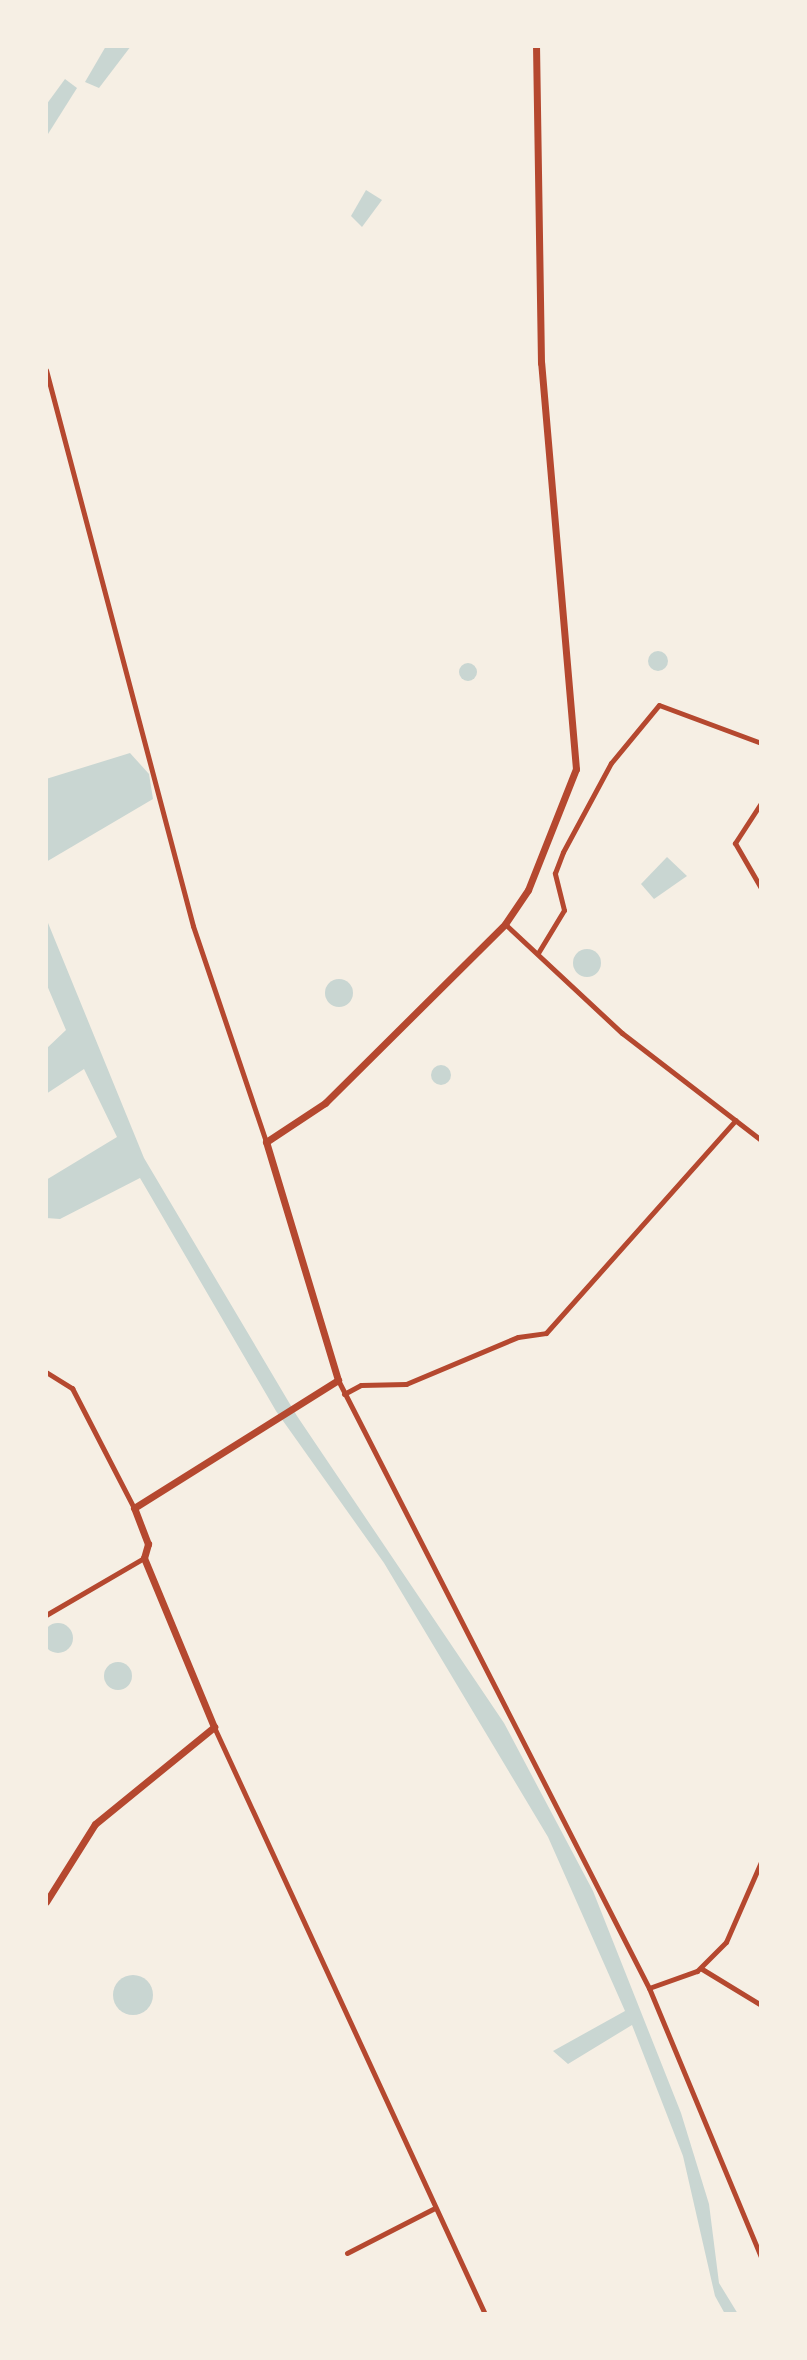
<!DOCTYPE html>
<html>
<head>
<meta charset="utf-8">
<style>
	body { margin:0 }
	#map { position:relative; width:807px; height:2360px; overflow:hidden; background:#f6efe4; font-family:"Noto Sans",sans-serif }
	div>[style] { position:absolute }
	.water>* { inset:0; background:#c9d6d2 }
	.round { border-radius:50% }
	.minor>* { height:5px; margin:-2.5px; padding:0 2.5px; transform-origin:2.5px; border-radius:2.5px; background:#b5482f }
	.secondary>* { height:7px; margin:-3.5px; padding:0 3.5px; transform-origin:3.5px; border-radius:3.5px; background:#b5482f }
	span { translate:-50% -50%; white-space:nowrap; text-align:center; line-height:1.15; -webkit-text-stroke:8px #f6efe4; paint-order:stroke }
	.frame { position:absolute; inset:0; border:48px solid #f6efe4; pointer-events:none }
</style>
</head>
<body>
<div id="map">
	<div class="water">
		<div style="clip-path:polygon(106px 46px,131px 46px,99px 88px,85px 82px)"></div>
		<div style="clip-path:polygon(65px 79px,77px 88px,48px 134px,46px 105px)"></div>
		<div style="clip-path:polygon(366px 190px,382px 200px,362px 227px,351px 216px)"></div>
		<div class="round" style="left:648px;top:651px;width:20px;height:20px"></div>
		<div class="round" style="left:459px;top:663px;width:18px;height:18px"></div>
		<div style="clip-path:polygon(130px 753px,149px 774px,153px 799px,46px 862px,46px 779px)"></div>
		<div style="clip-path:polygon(667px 857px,687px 876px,654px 899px,641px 884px)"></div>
		<div style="clip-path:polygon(46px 918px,144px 1158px,297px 1416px,504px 1723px,593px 1891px,681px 2113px,709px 2204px,719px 2283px,738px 2314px,725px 2314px,715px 2296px,683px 2156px,632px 2025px,568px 2064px,553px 2051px,625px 2011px,548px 1837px,384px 1563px,276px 1411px,140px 1178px,60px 1219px,46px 1218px,46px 1180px,117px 1137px,84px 1069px,46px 1094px,46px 1049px,66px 1030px,46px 983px)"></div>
		<div class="round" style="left:573px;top:949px;width:28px;height:28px"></div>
		<div class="round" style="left:325px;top:979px;width:28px;height:28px"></div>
		<div class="round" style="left:431px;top:1065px;width:20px;height:20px"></div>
		<div class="round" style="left:43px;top:1623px;width:30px;height:30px"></div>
		<div class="round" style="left:104px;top:1662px;width:28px;height:28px"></div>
		<div class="round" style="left:113px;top:1975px;width:40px;height:40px"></div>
	</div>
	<div class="minor">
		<div style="left:46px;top:370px;width:575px;rotate:75.19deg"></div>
		<div style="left:193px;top:926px;width:228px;rotate:71.3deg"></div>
		<div style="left:761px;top:803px;width:48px;rotate:123deg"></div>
		<div style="left:735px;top:843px;width:52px;rotate:60deg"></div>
		<div style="left:505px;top:924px;width:160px;rotate:43deg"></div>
		<div style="left:622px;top:1033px;width:175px;rotate:37.6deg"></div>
		<div style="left:538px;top:953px;width:50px;rotate:-58.8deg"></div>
		<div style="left:564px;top:910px;width:38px;rotate:-104deg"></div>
		<div style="left:555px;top:873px;width:22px;rotate:-69deg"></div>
		<div style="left:563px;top:852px;width:101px;rotate:-61.7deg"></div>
		<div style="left:611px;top:763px;width:75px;rotate:-50.4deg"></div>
		<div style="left:659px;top:705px;width:109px;rotate:20.4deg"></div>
		<div style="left:46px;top:1372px;width:31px;rotate:32deg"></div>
		<div style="left:72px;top:1388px;width:135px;rotate:62.7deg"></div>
		<div style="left:338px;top:1380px;width:683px;rotate:62.91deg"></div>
		<div style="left:649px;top:1988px;width:291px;rotate:67.4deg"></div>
		<div style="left:344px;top:1394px;width:19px;rotate:-28deg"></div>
		<div style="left:361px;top:1385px;width:45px;rotate:-1.3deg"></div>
		<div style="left:406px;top:1384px;width:121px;rotate:-22.8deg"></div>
		<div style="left:518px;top:1337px;width:28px;rotate:-8deg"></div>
		<div style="left:546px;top:1333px;width:285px;rotate:-48.3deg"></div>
		<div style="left:46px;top:1615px;width:113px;rotate:-30.2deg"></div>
		<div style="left:214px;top:1727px;width:647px;rotate:65.22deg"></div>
		<div style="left:702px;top:1969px;width:69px;rotate:31.4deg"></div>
		<div style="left:649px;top:1988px;width:51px;rotate:-19.5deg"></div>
		<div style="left:697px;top:1971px;width:41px;rotate:-45deg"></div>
		<div style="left:726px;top:1942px;width:87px;rotate:-66.4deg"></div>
		<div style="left:347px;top:2253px;width:97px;rotate:-27.1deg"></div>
	</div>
	<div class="secondary">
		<div style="left:46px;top:1902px;width:92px;rotate:-57.9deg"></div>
		<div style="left:95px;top:1824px;width:154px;rotate:-39.2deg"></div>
		<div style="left:214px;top:1727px;width:183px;rotate:-112.5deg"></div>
		<div style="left:144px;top:1558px;width:15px;rotate:-74deg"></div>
		<div style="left:148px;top:1544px;width:39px;rotate:-111deg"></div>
		<div style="left:134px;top:1508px;width:241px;rotate:-32.1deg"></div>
		<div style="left:338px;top:1380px;width:249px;rotate:-106.8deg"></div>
		<div style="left:266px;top:1142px;width:71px;rotate:-33.5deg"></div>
		<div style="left:325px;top:1103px;width:254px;rotate:-44.8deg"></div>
		<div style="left:505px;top:924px;width:41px;rotate:-55.9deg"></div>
		<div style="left:528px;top:890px;width:130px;rotate:-68.4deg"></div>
		<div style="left:576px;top:769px;width:408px;rotate:-94.9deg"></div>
		<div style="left:541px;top:363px;width:317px;rotate:-90.9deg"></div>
	</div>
	<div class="frame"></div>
</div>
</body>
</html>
